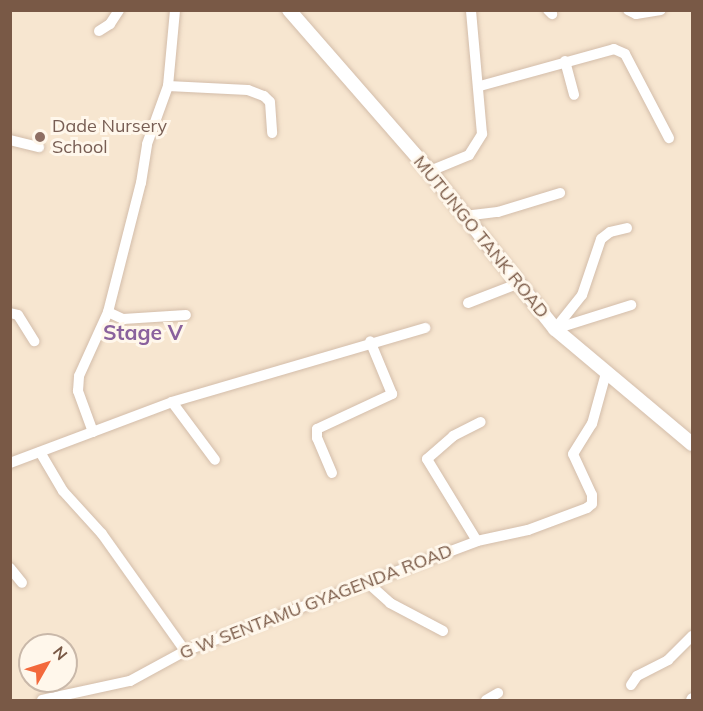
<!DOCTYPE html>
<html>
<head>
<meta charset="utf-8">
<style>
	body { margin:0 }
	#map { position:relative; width:703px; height:711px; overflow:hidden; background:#fef4e3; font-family:Mulish,sans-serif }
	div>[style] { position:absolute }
	.residential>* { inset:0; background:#f7e6d0 }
	.roads { filter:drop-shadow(0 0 2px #d3bdaa) drop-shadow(0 0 2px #d3bdaa) }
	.street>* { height:10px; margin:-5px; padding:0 5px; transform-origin:5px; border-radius:5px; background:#fff }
	.secondary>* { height:14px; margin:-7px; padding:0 7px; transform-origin:7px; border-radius:7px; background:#fff }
	.dots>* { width:16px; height:16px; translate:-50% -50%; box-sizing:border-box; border:3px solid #fff7eb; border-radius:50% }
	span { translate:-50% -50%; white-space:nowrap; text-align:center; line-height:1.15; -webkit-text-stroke:6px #fff7eb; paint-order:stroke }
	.education-label { font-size:18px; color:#785e54 }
	.left { translate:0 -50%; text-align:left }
	.street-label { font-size:18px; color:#795946 }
	.quarter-label { font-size:21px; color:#8a619d; font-weight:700 }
	.frame { position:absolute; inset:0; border:12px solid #795946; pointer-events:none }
	.north { position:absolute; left:18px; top:633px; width:60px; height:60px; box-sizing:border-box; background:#fff7eb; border:2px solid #c9b8a9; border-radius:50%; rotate:51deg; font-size:16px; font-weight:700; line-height:24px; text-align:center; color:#795946 }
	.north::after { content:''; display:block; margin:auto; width:21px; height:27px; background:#f3693c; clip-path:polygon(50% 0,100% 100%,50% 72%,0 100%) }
</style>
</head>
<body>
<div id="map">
	<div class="residential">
		<div style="clip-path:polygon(evenodd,10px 11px,692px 11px,692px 700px,11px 700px,10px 11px,30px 645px,66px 645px,66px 681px,30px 681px,30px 645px)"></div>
	</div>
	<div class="roads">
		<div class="street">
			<div style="left:548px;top:10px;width:6px;rotate:45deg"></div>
			<div style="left:628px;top:10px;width:9px;rotate:27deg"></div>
			<div style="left:636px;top:14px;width:25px;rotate:-9deg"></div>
			<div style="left:99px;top:31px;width:13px;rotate:-32deg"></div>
			<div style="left:110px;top:24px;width:17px;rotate:-57deg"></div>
			<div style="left:565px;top:61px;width:35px;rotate:75deg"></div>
			<div style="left:168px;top:86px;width:80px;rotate:2.9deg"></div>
			<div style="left:248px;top:90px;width:17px;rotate:21deg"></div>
			<div style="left:264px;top:96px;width:8px;rotate:45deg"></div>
			<div style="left:270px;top:102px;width:31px;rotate:86deg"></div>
			<div style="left:480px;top:86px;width:139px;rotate:-15.4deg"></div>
			<div style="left:614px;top:49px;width:12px;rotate:24deg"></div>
			<div style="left:625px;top:54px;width:95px;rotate:62.4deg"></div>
			<div style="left:10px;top:140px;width:30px;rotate:14deg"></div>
			<div style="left:430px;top:171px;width:42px;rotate:-22.3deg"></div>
			<div style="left:469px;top:155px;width:25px;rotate:-58deg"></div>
			<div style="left:482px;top:134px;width:124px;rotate:-95.1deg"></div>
			<div style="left:464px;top:216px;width:34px;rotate:-7deg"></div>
			<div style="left:498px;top:212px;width:65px;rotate:-17deg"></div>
			<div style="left:627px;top:228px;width:17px;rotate:167deg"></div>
			<div style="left:610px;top:232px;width:11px;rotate:142deg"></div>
			<div style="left:601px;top:239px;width:59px;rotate:108.7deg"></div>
			<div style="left:582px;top:295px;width:43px;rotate:128.5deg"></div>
			<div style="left:555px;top:329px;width:80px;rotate:-17.5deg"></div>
			<div style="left:468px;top:303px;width:53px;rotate:-21.2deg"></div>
			<div style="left:108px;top:312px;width:17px;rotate:25deg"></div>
			<div style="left:123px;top:319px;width:63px;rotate:-3.6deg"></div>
			<div style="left:10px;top:313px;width:8px;rotate:14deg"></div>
			<div style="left:18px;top:315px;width:31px;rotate:58deg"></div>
			<div style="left:172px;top:402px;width:72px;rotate:53.4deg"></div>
			<div style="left:93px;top:432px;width:44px;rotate:-110.1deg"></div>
			<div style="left:78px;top:391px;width:15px;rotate:-86deg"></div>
			<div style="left:79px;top:376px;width:70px;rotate:-65.6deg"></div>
			<div style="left:108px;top:312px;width:133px;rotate:-75.7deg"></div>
			<div style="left:141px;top:183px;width:39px;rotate:-81deg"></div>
			<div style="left:147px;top:144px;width:62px;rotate:-70.1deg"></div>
			<div style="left:168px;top:86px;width:76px;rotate:-84.7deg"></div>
			<div style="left:40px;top:452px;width:45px;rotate:59.5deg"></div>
			<div style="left:63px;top:491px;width:58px;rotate:47.8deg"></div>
			<div style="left:102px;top:534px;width:143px;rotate:54.6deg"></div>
			<div style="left:10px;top:463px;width:173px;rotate:-20.6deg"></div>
			<div style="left:172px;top:402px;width:264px;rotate:-16.3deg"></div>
			<div style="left:332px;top:473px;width:38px;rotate:-113deg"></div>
			<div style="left:317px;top:438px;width:9px;rotate:-90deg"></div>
			<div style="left:317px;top:429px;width:83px;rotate:-25deg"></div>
			<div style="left:392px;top:394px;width:57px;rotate:-112.5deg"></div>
			<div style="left:477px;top:541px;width:96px;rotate:-121.4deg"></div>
			<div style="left:427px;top:459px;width:35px;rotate:-41deg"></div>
			<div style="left:453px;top:436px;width:31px;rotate:-27deg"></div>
			<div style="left:10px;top:568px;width:19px;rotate:51deg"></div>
			<div style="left:368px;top:583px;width:30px;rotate:42deg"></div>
			<div style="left:390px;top:603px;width:60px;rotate:27.8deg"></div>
			<div style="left:631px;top:685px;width:11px;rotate:-56deg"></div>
			<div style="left:637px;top:676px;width:35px;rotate:-27deg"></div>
			<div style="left:668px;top:660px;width:34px;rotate:-45deg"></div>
			<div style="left:42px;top:700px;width:90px;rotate:-12.2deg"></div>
			<div style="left:130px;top:681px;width:63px;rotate:-28.6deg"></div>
			<div style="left:185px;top:651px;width:312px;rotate:-20.6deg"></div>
			<div style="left:477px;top:541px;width:52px;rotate:-12.2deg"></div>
			<div style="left:528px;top:530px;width:63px;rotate:-20.4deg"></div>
			<div style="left:587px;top:508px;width:6px;rotate:-39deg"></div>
			<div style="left:592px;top:504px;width:9px;rotate:-90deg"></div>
			<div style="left:592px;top:495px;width:45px;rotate:-114.9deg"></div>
			<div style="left:573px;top:454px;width:36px;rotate:-58deg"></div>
			<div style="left:592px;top:424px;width:53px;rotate:-74.6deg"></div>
			<div style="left:486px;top:700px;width:14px;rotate:-30deg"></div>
			<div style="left:691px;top:700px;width:2px;rotate:-63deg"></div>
		</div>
		<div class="secondary">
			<div style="left:289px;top:10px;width:210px;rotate:48.9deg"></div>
			<div style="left:427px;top:168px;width:206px;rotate:51.5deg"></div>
			<div style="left:555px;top:329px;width:179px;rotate:40deg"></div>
		</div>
	</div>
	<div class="dots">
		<div style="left:40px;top:137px;background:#8d6e63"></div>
	</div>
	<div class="education-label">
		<span class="left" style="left:52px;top:137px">Dade Nursery<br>School</span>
	</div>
	<div class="street-label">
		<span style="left:481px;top:237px;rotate:51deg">MUTUNGO TANK ROAD</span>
		<span style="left:316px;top:602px;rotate:-21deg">G W SENTAMU GYAGENDA ROAD</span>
	</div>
	<div class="quarter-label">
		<span style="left:143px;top:332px">Stage V</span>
	</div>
	<div class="frame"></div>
	<div class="north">N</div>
</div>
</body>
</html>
